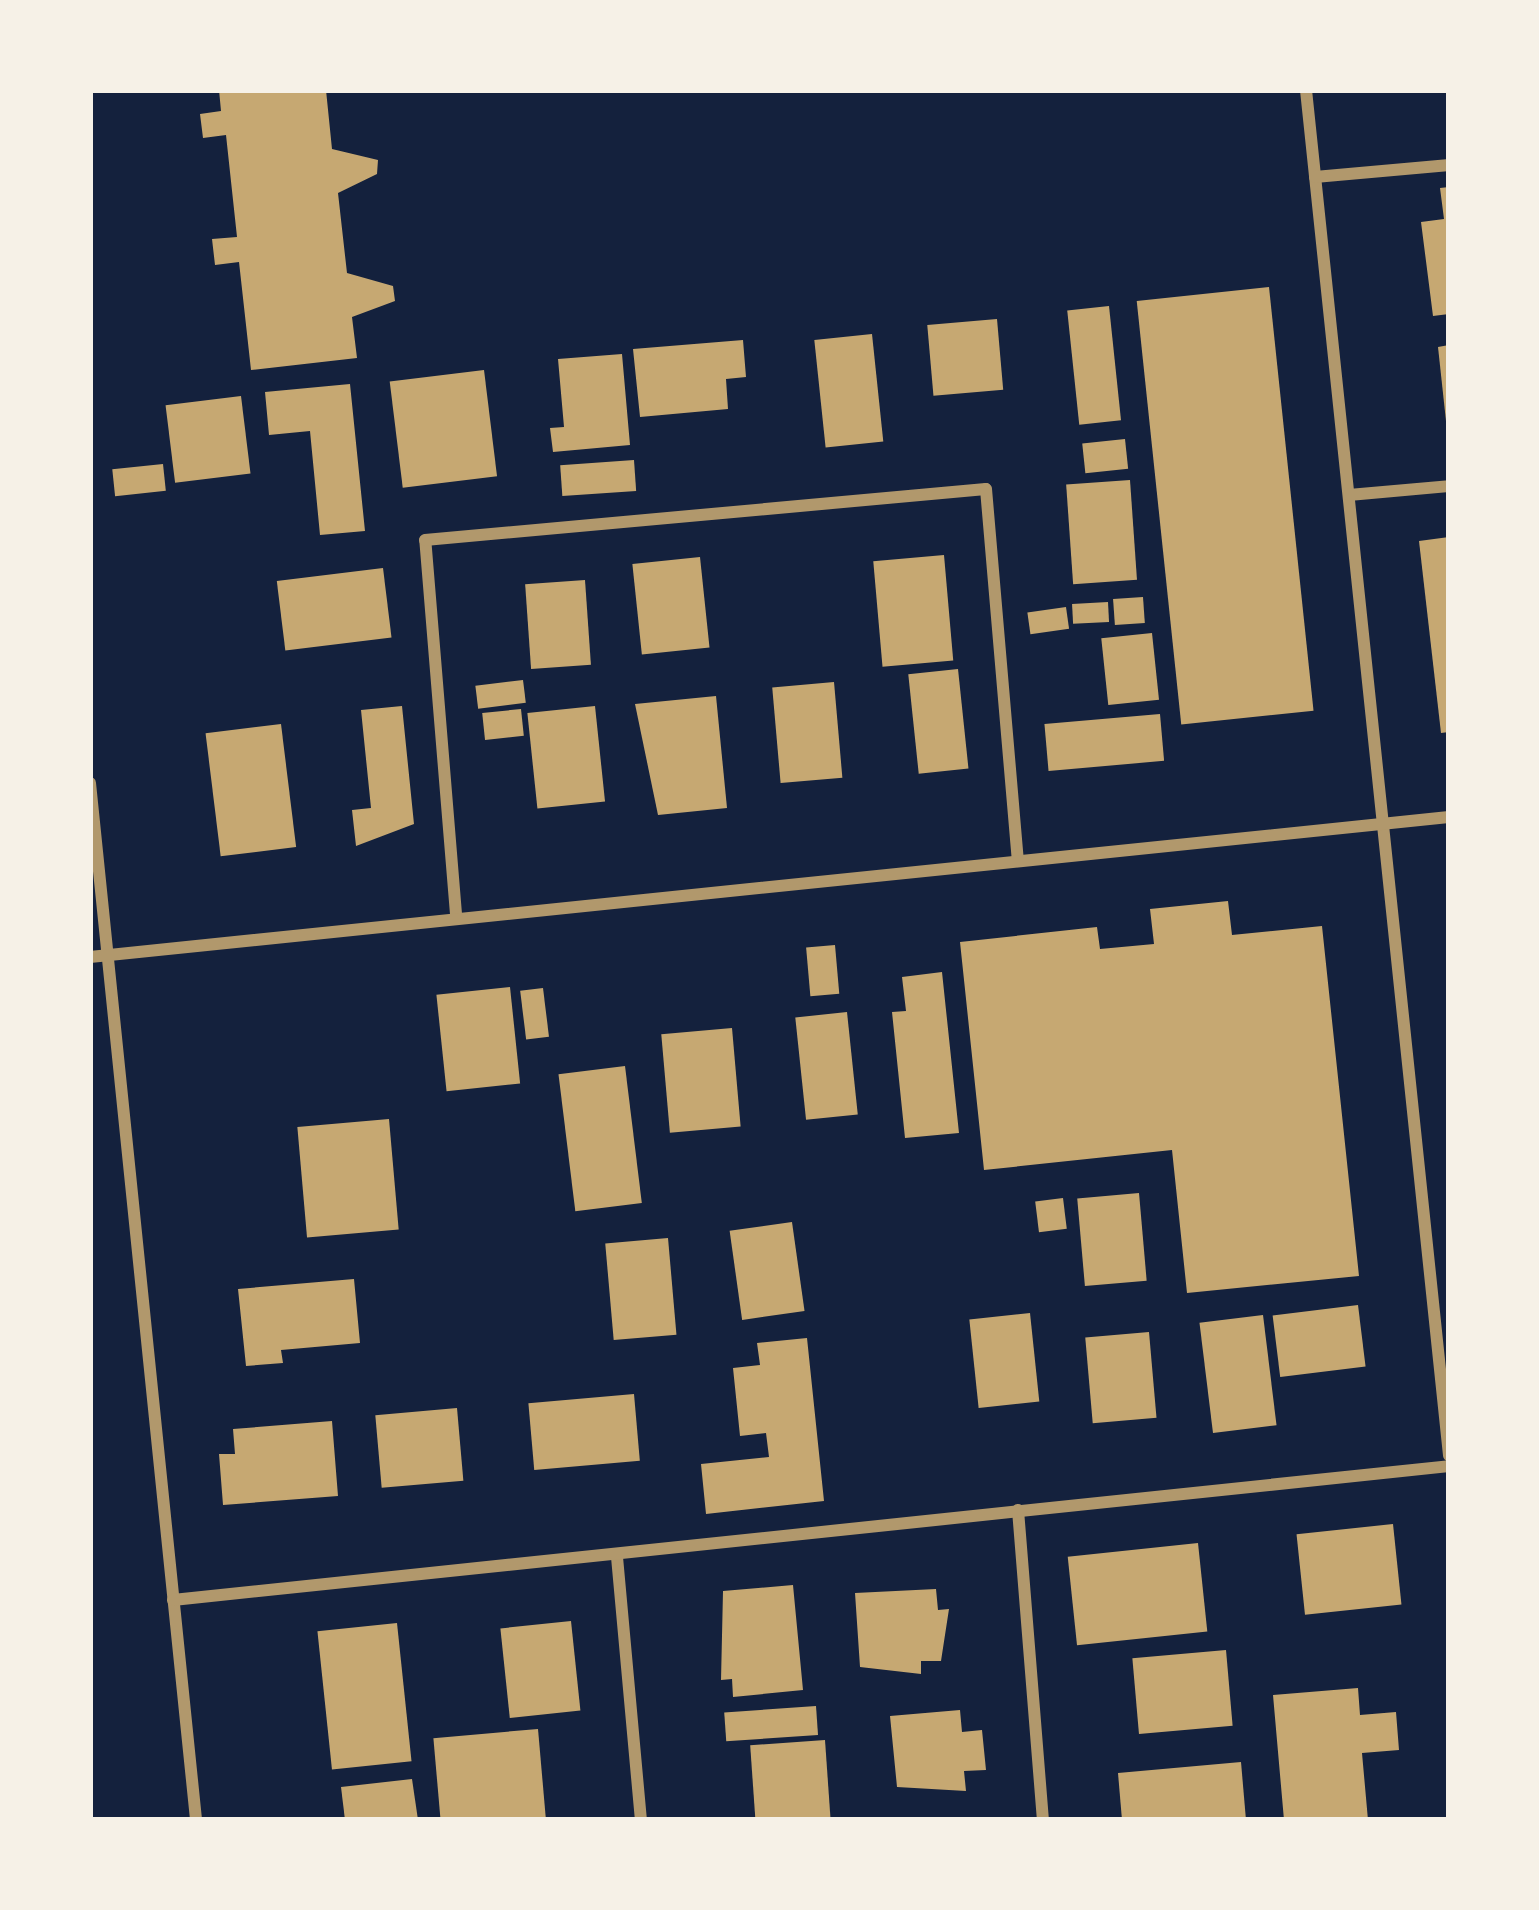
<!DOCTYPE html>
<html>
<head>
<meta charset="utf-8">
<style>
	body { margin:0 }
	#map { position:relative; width:1539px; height:1910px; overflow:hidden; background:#14213d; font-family:Overpass,sans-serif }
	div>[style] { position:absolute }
	.building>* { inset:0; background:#c6a872; transform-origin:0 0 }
	.minor>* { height:12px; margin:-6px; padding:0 6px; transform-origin:6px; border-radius:6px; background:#b1986c }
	span { translate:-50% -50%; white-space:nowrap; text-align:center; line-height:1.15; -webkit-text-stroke:9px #f6f1e7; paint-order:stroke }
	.frame { position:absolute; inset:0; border:93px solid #f6f1e7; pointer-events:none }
</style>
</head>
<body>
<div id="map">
	<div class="building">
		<div style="clip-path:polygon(219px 90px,326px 90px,332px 149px,378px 160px,377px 174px,338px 193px,347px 273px,393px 286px,395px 301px,352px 317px,357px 358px,251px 370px,239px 262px,215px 265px,212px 239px,237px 237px,226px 135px,203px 138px,200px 114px,221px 111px)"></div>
		<div style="clip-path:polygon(1449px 187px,1449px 314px,1433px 316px,1421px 222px,1444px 219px,1440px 188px)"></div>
		<div style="left:1269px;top:287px;width:426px;height:133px;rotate:84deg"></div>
		<div style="left:1109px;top:306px;width:115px;height:42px;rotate:84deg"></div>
		<div style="left:997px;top:319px;width:71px;height:70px;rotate:85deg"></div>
		<div style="left:872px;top:334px;width:108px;height:58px;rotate:84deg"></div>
		<div style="clip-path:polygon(743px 340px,746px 377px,726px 379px,728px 409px,640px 417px,633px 349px)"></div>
		<div style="clip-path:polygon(1449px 345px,1449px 421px,1446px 421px,1438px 347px)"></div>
		<div style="clip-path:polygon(622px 354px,630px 445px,553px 452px,550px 428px,564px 427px,558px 359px)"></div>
		<div style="left:484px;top:370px;width:107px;height:95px;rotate:83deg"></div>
		<div style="clip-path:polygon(350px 384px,365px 531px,320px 535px,310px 431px,269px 435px,265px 392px)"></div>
		<div style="left:241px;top:396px;width:78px;height:76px;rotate:83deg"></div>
		<div style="left:1125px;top:439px;width:30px;height:43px;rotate:84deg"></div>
		<div style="left:634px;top:460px;width:31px;height:74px;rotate:86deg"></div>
		<div style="left:163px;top:464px;width:27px;height:51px;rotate:84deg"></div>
		<div style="left:1130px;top:480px;width:100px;height:64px;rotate:86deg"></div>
		<div style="clip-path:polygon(1449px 537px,1449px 732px,1441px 733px,1419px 541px)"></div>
		<div style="left:944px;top:555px;width:106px;height:71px;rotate:85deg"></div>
		<div style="left:700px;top:557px;width:91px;height:68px;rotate:84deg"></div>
		<div style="left:383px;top:568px;width:70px;height:107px;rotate:83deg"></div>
		<div style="left:585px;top:580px;width:85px;height:60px;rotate:86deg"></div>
		<div style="left:1143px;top:597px;width:26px;height:30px;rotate:86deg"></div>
		<div style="left:1108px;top:602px;width:20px;height:36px;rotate:87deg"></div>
		<div style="left:1066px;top:607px;width:22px;height:39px;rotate:82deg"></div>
		<div style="left:1152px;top:633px;width:67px;height:51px;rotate:84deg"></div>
		<div style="left:958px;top:669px;width:100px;height:50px;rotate:84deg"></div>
		<div style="left:523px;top:680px;width:23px;height:48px;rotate:83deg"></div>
		<div style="left:834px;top:682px;width:96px;height:62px;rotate:85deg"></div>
		<div style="clip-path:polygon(716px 696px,727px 808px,658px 815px,635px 704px)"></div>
		<div style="clip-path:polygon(402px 706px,414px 824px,356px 846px,352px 810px,371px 808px,361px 710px)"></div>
		<div style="left:595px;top:706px;width:96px;height:68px;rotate:84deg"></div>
		<div style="left:521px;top:709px;width:27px;height:39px;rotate:84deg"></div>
		<div style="left:1160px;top:714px;width:47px;height:116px;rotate:85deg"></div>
		<div style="left:281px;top:724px;width:124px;height:76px;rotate:83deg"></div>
		<div style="clip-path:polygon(1228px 901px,1232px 935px,1322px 926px,1359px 1276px,1187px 1293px,1172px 1150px,984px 1170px,960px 942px,1097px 927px,1100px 949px,1154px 944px,1150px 909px)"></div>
		<div style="left:835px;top:945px;width:49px;height:29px;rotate:85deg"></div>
		<div style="clip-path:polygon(942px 972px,959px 1133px,905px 1138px,892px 1012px,906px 1011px,902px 977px)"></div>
		<div style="left:510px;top:987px;width:97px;height:74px;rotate:84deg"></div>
		<div style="left:543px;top:988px;width:49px;height:23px;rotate:83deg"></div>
		<div style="left:847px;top:1012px;width:103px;height:52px;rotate:84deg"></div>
		<div style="left:732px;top:1028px;width:99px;height:71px;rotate:85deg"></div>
		<div style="left:625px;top:1066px;width:138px;height:67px;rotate:83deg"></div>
		<div style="left:389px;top:1119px;width:111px;height:92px;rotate:85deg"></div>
		<div style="left:1139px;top:1193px;width:88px;height:62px;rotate:85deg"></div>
		<div style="left:1063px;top:1198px;width:31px;height:28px;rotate:83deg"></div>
		<div style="left:792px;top:1222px;width:90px;height:63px;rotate:82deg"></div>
		<div style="left:668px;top:1238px;width:97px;height:63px;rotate:85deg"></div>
		<div style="clip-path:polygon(354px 1279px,360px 1343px,281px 1350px,283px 1363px,246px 1366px,238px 1289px)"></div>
		<div style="left:1358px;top:1305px;width:62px;height:86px;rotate:83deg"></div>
		<div style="left:1030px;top:1313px;width:89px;height:61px;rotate:84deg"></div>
		<div style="left:1263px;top:1315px;width:111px;height:64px;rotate:83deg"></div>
		<div style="left:1149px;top:1332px;width:86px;height:64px;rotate:85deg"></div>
		<div style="clip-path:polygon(807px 1338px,824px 1501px,706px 1514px,701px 1464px,769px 1457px,766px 1433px,740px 1436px,733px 1368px,760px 1365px,757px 1343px)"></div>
		<div style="left:634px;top:1394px;width:67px;height:106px;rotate:85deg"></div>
		<div style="left:457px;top:1408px;width:73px;height:82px;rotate:85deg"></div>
		<div style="clip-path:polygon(332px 1421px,338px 1496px,223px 1505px,219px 1454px,235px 1454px,233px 1429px)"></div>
		<div style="left:1393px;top:1524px;width:81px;height:97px;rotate:84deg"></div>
		<div style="left:1198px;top:1543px;width:89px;height:131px;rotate:84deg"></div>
		<div style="clip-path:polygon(793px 1585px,803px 1690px,733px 1697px,732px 1679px,721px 1680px,723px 1591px)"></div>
		<div style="clip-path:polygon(936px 1589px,938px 1610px,949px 1609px,941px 1661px,921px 1661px,921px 1674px,860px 1667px,855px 1593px)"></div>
		<div style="left:571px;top:1621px;width:90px;height:71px;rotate:84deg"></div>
		<div style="left:397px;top:1623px;width:139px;height:80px;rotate:84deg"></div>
		<div style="left:1226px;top:1650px;width:76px;height:94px;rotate:85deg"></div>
		<div style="clip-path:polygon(1358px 1688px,1360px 1715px,1396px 1712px,1399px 1750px,1362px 1753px,1368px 1820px,1284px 1820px,1273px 1695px)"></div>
		<div style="left:816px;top:1706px;width:29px;height:92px;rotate:86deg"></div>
		<div style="clip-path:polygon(960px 1710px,962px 1732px,982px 1730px,986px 1770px,964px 1771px,966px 1791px,897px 1787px,890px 1716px)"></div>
		<div style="left:538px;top:1729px;width:91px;height:105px;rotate:85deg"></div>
		<div style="left:825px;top:1740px;width:80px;height:75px;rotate:86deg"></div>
		<div style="clip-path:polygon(1241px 1762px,1246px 1820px,1122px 1820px,1118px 1773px)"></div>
		<div style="clip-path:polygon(412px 1779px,418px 1820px,345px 1820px,341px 1787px)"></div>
	</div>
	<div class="minor">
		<div style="left:1306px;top:90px;width:1373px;rotate:84.02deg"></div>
		<div style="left:1315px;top:177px;width:135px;rotate:-5.1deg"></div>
		<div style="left:1349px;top:495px;width:100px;rotate:-5.1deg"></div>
		<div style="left:90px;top:783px;width:1042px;rotate:84.16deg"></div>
		<div style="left:456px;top:914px;width:375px;rotate:-94.7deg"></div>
		<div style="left:425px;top:540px;width:563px;rotate:-5.19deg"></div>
		<div style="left:986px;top:489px;width:373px;rotate:85.1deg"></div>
		<div style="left:90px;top:957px;width:1366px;rotate:-5.88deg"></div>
		<div style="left:1018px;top:1510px;width:311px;rotate:85.4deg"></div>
		<div style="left:617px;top:1557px;width:264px;rotate:84.8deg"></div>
		<div style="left:173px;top:1600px;width:1283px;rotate:-5.99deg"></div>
	</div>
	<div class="frame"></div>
</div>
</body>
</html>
